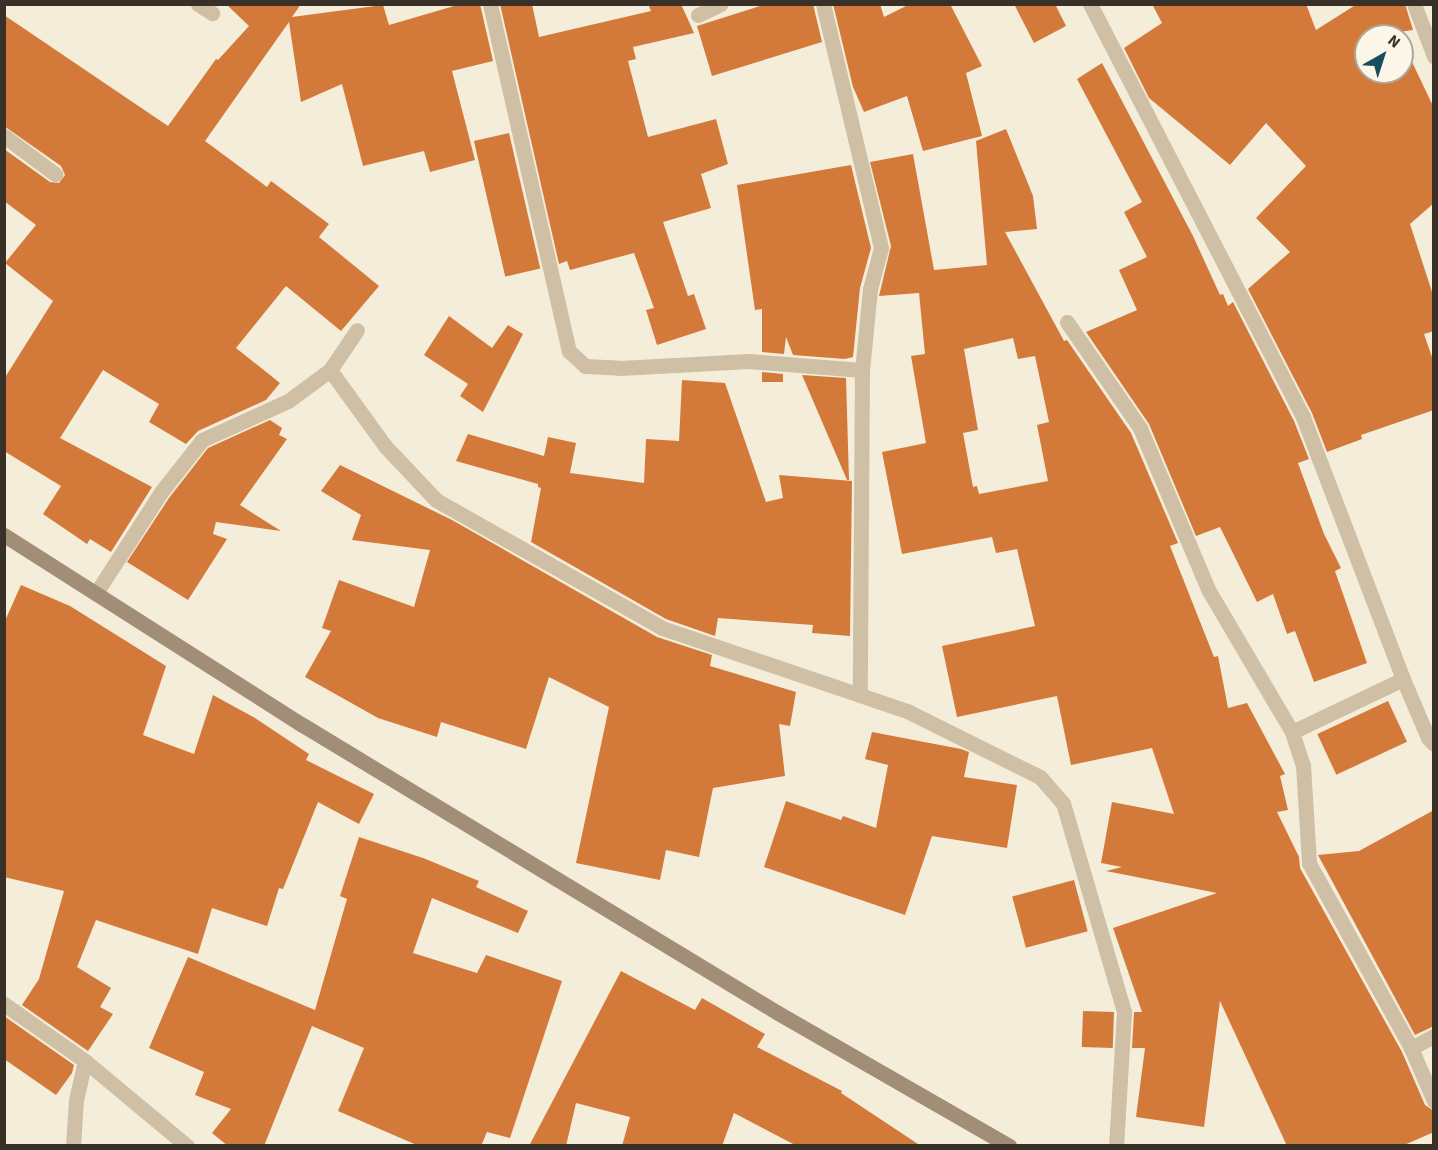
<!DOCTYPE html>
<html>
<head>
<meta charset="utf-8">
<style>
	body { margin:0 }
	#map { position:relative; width:1438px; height:1150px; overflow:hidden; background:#f4edda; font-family:"Source Sans 3",sans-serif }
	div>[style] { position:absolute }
	.building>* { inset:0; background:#d37a3a; transform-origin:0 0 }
	.street>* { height:15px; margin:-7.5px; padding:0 7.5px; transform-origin:7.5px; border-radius:7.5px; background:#cebfa5 }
	.secondary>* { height:15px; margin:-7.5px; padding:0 7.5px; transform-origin:7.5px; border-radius:7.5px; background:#a28e76 }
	span { translate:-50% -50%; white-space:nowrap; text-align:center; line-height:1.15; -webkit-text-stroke:4.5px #fbf6e7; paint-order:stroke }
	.frame { position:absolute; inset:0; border:6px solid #393027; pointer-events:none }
	.north { position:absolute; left:1354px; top:24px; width:60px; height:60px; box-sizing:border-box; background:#fbf6e7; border:2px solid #ada79a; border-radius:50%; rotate:39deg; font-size:16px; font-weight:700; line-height:24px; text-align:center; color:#393027 }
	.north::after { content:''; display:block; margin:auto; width:21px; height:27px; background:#184d5f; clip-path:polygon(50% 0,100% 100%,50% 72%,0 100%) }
</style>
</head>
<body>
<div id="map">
	<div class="building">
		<div style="clip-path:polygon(226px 4px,301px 4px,292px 17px,383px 5px,389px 25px,461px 4px,480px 4px,493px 61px,452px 71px,475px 160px,430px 172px,424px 151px,363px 166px,342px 84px,301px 102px,289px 22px,205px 141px,267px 187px,271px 181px,329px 224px,319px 237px,379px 286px,341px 331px,286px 286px,236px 348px,280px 383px,266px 400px,198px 431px,186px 444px,149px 422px,159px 404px,103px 370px,60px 438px,152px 487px,111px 552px,90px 539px,87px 544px,43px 514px,61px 486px,4px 451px,4px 379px,53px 301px,5px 263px,36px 225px,4px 201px,4px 149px,50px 182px,59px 183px,65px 175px,61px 166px,4px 126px,4px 15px,168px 126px,216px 59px,218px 60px,249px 26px)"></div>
		<div style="clip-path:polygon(500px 4px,532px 4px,539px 37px,651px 11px,648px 4px,681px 4px,694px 33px,633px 47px,636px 59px,628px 61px,648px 137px,716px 119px,728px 164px,701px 174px,711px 208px,663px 222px,688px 296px,694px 294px,706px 329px,657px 345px,646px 310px,654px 308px,634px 253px,570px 270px,567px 261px,559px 264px)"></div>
		<div style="clip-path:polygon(766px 4px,813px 4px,822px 42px,712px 76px,697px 26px)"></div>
		<div style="clip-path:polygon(833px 4px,880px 4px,884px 17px,910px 4px,950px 4px,982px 66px,966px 73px,982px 136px,923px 151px,907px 96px,864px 112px,853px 87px)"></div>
		<div style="clip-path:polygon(1014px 4px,1055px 4px,1066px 26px,1034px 43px)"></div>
		<div style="clip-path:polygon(1152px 4px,1306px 4px,1316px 30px,1357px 4px,1405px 4px,1413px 30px,1398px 32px,1400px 36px,1366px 36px,1366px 72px,1402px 72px,1402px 41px,1434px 108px,1434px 203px,1410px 224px,1434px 298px,1434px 331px,1424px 334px,1434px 363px,1434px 410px,1361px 435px,1362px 439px,1327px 452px,1312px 413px,1248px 289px,1290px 252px,1256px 218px,1306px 166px,1266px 123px,1230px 165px,1149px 98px,1124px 48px,1162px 23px)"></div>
		<div style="clip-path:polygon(1102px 63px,1193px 236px,1220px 295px,1223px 294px,1228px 306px,1233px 302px,1294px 421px,1309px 459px,1298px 463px,1324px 534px,1341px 568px,1335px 571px,1367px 663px,1314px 682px,1295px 631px,1287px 634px,1273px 594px,1257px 602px,1220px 527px,1196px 536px,1149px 424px,1086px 332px,1137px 310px,1119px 270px,1147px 257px,1124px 212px,1142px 202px,1077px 79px)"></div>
		<div style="clip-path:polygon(evenodd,1006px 129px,1033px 196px,1037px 229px,1005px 232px,1064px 341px,1067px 340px,1131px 433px,1178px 543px,1170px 546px,1214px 657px,1218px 656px,1228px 708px,1247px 703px,1285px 774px,1280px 776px,1288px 810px,1277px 812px,1299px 857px,1300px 868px,1402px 1052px,1425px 1105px,1434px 1111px,1434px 1132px,1402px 1146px,1287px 1146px,1220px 1001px,1204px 1127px,1136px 1117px,1145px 1048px,1132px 1048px,1134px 1012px,1142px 1012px,1113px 928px,1217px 893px,1106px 871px,1122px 867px,1101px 863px,1112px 802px,1174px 814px,1152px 748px,1071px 765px,1057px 696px,957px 717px,942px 646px,1035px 626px,1017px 549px,996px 553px,992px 537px,902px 554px,882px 452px,926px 443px,911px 356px,925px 354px,919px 293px,879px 296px,891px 246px,870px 162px,913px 154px,934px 270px,987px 265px,976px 141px,1006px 129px,1013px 338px,1018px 359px,1035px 356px,1049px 422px,1037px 425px,1048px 481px,979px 494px,977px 486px,973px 487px,963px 433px,978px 430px,964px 349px,1013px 338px)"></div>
		<div style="left:509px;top:133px;width:139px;height:36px;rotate:77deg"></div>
		<div style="clip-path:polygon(851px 165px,871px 248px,860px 288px,853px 357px,845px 359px,793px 355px,786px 337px,784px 354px,762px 352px,762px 309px,755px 310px,737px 185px)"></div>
		<div style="clip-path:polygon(449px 316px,492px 348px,508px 325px,523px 334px,483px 412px,460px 396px,468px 384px,424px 355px)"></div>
		<div style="clip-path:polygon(762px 372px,783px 374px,783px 382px,762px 382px)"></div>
		<div style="clip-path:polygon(802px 375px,846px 378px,849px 480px,847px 480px)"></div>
		<div style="clip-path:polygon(682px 380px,725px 383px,766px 502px,783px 498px,779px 475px,852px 481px,850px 636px,812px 633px,813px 625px,718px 618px,715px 636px,666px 619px,531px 542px,541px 488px,538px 487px,538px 484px,456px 461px,468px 434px,544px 456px,548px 437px,576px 443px,570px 473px,644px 483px,646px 439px,679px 441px)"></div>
		<div style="clip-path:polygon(270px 420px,282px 428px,279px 435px,287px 439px,240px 505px,281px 531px,216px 522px,213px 534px,227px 539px,188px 600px,127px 562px,169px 498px,208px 448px)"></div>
		<div style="clip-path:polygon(340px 465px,452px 520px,657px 637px,712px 655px,710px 666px,796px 692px,790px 726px,779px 724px,785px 776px,713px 788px,699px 857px,666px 850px,660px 880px,576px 863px,609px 707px,549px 677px,526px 749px,441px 722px,437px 737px,378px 718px,305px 677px,331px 631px,322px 628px,339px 580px,414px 607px,430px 550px,352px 540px,361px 515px,321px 491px)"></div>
		<div style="clip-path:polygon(21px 585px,70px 606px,166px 666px,143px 735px,194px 754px,213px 695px,255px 718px,309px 754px,306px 760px,374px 794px,359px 824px,318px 802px,283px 889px,279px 888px,267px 926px,212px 908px,198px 954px,96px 920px,77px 967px,111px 988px,100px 1007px,113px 1014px,88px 1051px,22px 1005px,39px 979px,64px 891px,4px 877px,4px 623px)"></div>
		<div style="left:1388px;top:701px;width:45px;height:78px;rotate:65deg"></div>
		<div style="clip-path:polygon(872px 732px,961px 749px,969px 752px,964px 777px,1017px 785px,1007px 848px,932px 836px,905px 915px,764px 867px,786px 801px,841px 820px,843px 816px,876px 828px,888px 765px,865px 759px)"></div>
		<div style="clip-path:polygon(1434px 810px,1434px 1026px,1415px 1035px,1318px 855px,1359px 851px)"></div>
		<div style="clip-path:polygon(359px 837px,423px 858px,479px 881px,476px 887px,528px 911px,518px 933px,432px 898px,413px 953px,477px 973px,486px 955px,562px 981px,510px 1138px,487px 1132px,481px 1146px,419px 1146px,338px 1111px,364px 1048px,312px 1026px,264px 1146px,228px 1146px,212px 1133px,231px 1109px,195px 1095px,204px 1072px,149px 1048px,188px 957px,315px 1010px,347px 899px,340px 896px)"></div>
		<div style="left:1074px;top:880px;width:53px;height:64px;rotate:75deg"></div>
		<div style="clip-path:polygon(621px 971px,695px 1010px,702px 998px,765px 1034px,757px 1047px,842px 1091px,841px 1093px,921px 1146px,797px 1146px,734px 1113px,722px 1146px,622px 1146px,630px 1117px,576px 1103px,566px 1146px,529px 1146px)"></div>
		<div style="left:1083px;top:1011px;width:31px;height:36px;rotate:2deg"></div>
		<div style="clip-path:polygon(4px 1016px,74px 1065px,72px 1073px,56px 1095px,4px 1059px)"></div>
	</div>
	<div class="street">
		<div style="left:198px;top:4px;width:17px;rotate:33deg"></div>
		<div style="left:490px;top:4px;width:356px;rotate:77.2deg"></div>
		<div style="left:569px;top:351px;width:22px;rotate:43deg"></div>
		<div style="left:585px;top:366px;width:35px;rotate:3deg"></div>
		<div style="left:620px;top:368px;width:129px;rotate:-3.1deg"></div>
		<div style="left:749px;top:361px;width:113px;rotate:4.6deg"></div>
		<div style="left:823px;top:4px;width:251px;rotate:76.6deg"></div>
		<div style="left:881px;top:248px;width:42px;rotate:105deg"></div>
		<div style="left:870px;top:289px;width:81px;rotate:95.6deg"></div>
		<div style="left:862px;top:370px;width:325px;rotate:90.4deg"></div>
		<div style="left:1090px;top:4px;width:465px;rotate:62.7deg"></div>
		<div style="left:1303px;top:417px;width:280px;rotate:69.1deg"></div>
		<div style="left:1403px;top:679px;width:64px;rotate:67deg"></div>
		<div style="left:1428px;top:738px;width:8px;rotate:45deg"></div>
		<div style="left:1414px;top:4px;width:56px;rotate:69deg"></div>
		<div style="left:698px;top:15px;width:25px;rotate:-26deg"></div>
		<div style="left:4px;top:136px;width:64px;rotate:36.7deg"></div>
		<div style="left:1067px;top:322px;width:129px;rotate:55.4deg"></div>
		<div style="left:1140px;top:428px;width:177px;rotate:67.1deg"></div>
		<div style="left:1209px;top:591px;width:164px;rotate:59.5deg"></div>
		<div style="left:1292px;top:732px;width:35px;rotate:72deg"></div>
		<div style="left:1303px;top:765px;width:98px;rotate:86.5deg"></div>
		<div style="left:1309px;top:863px;width:211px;rotate:61.1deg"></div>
		<div style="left:1411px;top:1048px;width:58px;rotate:66.5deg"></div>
		<div style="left:330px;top:370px;width:94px;rotate:54.1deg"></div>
		<div style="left:385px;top:446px;width:74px;rotate:46.6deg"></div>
		<div style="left:436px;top:500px;width:260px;rotate:29.5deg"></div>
		<div style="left:662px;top:628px;width:259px;rotate:18.7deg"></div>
		<div style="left:907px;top:711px;width:148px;rotate:26.4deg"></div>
		<div style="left:1040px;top:777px;width:35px;rotate:49deg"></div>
		<div style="left:1063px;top:803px;width:218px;rotate:73.7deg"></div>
		<div style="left:1124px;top:1012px;width:134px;rotate:93.4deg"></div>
		<div style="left:96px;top:593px;width:120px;rotate:-57.2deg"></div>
		<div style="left:161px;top:492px;width:66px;rotate:-51.7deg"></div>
		<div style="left:202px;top:440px;width:94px;rotate:-24.4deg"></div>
		<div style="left:288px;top:401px;width:52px;rotate:-36.4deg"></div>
		<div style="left:330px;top:370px;width:48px;rotate:-56deg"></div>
		<div style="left:1292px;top:732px;width:123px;rotate:-25.5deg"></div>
		<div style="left:4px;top:1004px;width:99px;rotate:35.1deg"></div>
		<div style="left:85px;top:1061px;width:133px;rotate:39.8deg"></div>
		<div style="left:1411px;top:1048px;width:26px;rotate:-28deg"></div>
		<div style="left:73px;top:1146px;width:46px;rotate:-86.3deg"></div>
		<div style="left:76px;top:1100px;width:40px;rotate:-77deg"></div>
	</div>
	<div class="secondary">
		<div style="left:4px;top:535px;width:352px;rotate:32.5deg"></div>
		<div style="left:301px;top:724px;width:558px;rotate:31.21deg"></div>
		<div style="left:778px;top:1013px;width:267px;rotate:29.9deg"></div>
	</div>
	<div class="frame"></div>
	<div class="north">N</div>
</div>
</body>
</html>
